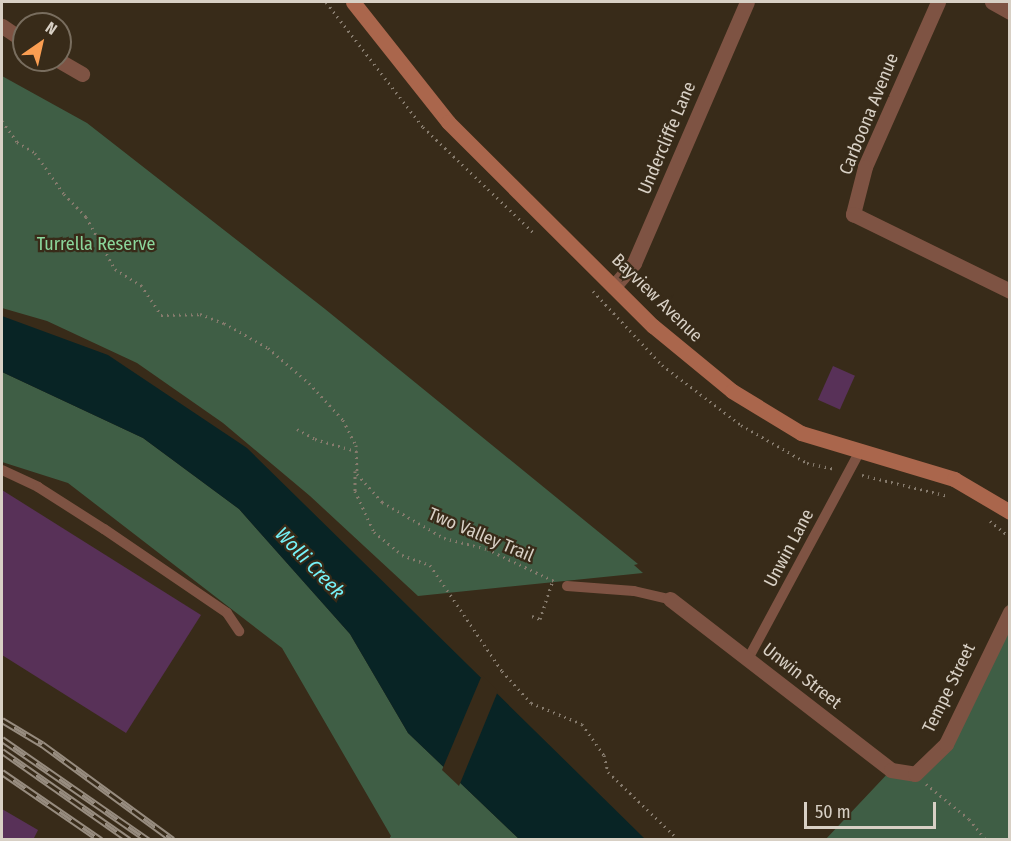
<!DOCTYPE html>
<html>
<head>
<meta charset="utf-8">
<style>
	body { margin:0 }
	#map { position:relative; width:1011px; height:841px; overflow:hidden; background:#382b19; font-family:"Fira Sans Condensed",sans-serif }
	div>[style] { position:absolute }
	.green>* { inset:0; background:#3f5e45 }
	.water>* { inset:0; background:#082425 }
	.pier>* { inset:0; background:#382b19 }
	.building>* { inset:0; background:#583158; transform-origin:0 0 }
	.path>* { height:3px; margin-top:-1.5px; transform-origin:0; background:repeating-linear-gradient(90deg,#867b6d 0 1.5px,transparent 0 6px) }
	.service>* { height:10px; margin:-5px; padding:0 5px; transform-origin:5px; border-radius:5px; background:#7e5343 }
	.minor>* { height:15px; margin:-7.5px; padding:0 7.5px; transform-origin:7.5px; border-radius:7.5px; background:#7e5343 }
	.secondary>* { height:15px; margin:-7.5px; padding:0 7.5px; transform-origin:7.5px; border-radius:7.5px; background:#aa664c }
	.rail>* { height:7px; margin-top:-3.5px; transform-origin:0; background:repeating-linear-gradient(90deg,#382b19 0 14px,#978c7f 0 28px); box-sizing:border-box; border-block:2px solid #978c7f }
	span { translate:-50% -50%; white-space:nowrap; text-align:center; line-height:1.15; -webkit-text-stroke:4.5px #382b19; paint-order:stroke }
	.street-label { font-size:18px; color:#d8d0c5 }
	.park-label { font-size:18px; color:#8bd69b }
	.water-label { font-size:20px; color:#76f3f9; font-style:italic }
	.frame { position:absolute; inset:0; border:3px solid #d8d0c5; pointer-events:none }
	.north { position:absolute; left:12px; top:12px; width:60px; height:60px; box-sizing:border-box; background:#382b19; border:2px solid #786d5e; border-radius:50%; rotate:34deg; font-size:16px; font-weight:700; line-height:24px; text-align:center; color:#d8d0c5 }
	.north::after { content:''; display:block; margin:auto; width:21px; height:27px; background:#fb9e52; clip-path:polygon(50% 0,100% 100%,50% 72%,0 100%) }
	.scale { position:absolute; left:804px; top:802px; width:132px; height:27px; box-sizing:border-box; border:3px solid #d8d0c5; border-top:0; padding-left:8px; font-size:18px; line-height:21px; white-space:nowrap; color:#d8d0c5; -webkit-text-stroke:4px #382b19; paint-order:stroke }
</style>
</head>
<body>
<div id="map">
	<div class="green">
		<div style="clip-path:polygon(2px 76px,87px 123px,325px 309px,638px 564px,634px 565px,643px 573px,418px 596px,310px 496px,223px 423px,137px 363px,47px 321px,2px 308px)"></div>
		<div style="clip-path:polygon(2px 372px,143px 438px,239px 509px,350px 634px,408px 733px,519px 839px,389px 839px,391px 836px,282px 648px,68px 483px,2px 462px)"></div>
		<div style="clip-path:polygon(1009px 602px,1009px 839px,825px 840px,891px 770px,915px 774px,946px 744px)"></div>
	</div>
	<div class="water">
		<div style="clip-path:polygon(2px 316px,108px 355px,247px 448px,645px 839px,519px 839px,408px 733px,350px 634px,239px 509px,143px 438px,2px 372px)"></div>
	</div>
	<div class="pier">
		<div style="clip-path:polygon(482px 675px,498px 691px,459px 786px,442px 770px)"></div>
	</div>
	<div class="building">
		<div style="left:833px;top:366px;width:24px;height:37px;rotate:24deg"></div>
		<div style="clip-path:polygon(2px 490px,201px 615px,126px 733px,2px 655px)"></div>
		<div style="clip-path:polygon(2px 809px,38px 830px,33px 840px,2px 840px)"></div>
	</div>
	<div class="path">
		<div style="left:326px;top:2px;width:158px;rotate:52.2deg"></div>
		<div style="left:423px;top:127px;width:155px;rotate:43.7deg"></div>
		<div style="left:2px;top:121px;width:26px;rotate:54deg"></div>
		<div style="left:17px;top:142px;width:21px;rotate:31deg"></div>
		<div style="left:35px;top:153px;width:50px;rotate:54.7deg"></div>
		<div style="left:64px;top:194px;width:32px;rotate:46deg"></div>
		<div style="left:86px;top:217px;width:60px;rotate:60.9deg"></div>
		<div style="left:115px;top:269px;width:31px;rotate:32deg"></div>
		<div style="left:141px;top:285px;width:36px;rotate:56deg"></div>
		<div style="left:161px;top:315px;width:39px;rotate:-1deg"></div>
		<div style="left:200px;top:314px;width:26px;rotate:21deg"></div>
		<div style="left:224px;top:323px;width:51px;rotate:29.6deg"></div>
		<div style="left:268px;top:348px;width:54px;rotate:40.5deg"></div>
		<div style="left:309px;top:383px;width:50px;rotate:47.4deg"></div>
		<div style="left:343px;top:420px;width:28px;rotate:63deg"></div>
		<div style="left:356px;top:445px;width:29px;rotate:88deg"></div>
		<div style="left:357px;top:474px;width:38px;rotate:48deg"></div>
		<div style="left:382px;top:502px;width:72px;rotate:30.1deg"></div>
		<div style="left:444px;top:538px;width:44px;rotate:14.3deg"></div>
		<div style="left:487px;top:549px;width:74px;rotate:25.5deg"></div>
		<div style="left:593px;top:291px;width:101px;rotate:47deg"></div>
		<div style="left:662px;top:365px;width:99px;rotate:37.2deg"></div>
		<div style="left:741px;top:425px;width:76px;rotate:29.9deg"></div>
		<div style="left:807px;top:463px;width:29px;rotate:12deg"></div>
		<div style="left:297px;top:429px;width:21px;rotate:29deg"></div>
		<div style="left:315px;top:439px;width:43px;rotate:16.3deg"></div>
		<div style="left:355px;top:471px;width:20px;rotate:90deg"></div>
		<div style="left:355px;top:491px;width:45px;rotate:65.1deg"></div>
		<div style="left:374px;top:532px;width:36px;rotate:39deg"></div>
		<div style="left:402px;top:555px;width:30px;rotate:20deg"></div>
		<div style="left:430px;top:565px;width:128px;rotate:55.8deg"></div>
		<div style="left:502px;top:671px;width:43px;rotate:47.8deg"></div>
		<div style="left:531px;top:703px;width:55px;rotate:22.4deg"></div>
		<div style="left:582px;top:724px;width:38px;rotate:55deg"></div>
		<div style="left:604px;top:755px;width:17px;rotate:77deg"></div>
		<div style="left:608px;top:772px;width:98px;rotate:43.8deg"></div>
		<div style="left:862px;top:475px;width:89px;rotate:13.6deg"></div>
		<div style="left:990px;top:521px;width:26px;rotate:39deg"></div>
		<div style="left:532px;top:616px;width:9px;rotate:21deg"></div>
		<div style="left:540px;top:619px;width:41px;rotate:-71.6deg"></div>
		<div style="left:926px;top:784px;width:55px;rotate:39.1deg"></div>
		<div style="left:969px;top:819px;width:27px;rotate:51deg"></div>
	</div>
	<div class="service">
		<div style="left:2px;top:470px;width:40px;rotate:25deg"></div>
		<div style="left:38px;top:487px;width:78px;rotate:32.5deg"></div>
		<div style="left:104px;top:529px;width:149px;rotate:34.3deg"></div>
		<div style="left:227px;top:613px;width:22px;rotate:56deg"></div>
		<div style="left:567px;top:586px;width:67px;rotate:4.3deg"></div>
		<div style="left:634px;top:591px;width:37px;rotate:13deg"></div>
		<div style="left:748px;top:659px;width:234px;rotate:-61.7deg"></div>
	</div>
	<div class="minor">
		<div style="left:938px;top:2px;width:180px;rotate:113.9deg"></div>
		<div style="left:865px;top:167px;width:49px;rotate:104.3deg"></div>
		<div style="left:853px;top:214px;width:175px;rotate:26.1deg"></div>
		<div style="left:992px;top:2px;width:21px;rotate:29deg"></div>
		<div style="left:2px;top:26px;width:27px;rotate:34deg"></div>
		<div style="left:58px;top:60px;width:28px;rotate:30deg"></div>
		<div style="left:615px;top:285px;width:29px;rotate:-49deg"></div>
		<div style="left:634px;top:263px;width:284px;rotate:-66.6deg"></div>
		<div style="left:670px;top:599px;width:279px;rotate:37.7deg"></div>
		<div style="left:891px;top:770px;width:24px;rotate:9deg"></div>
		<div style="left:915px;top:774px;width:43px;rotate:-44.1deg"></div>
		<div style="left:946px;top:744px;width:147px;rotate:-64.1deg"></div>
	</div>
	<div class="secondary">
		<div style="left:353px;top:2px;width:153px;rotate:51.6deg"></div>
		<div style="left:448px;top:122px;width:289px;rotate:44.9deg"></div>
		<div style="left:653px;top:326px;width:102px;rotate:39.4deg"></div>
		<div style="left:732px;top:391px;width:81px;rotate:31.3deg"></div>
		<div style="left:801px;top:433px;width:160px;rotate:16.7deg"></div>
		<div style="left:954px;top:479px;width:65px;rotate:30.5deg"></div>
	</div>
	<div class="rail">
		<div style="left:2px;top:720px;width:47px;rotate:31deg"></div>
		<div style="left:42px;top:744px;width:162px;rotate:36.2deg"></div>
		<div style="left:2px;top:739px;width:178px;rotate:34.7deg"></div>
		<div style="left:2px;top:751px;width:155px;rotate:35deg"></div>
		<div style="left:2px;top:772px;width:120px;rotate:34.5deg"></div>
	</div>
	<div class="street-label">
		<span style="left:869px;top:114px;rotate:-68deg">Carboona Avenue</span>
		<span style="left:667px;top:138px;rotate:-67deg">Undercliffe Lane</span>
		<span style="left:657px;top:298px;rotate:44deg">Bayview Avenue</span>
		<span style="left:481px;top:535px;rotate:23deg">Two Valley Trail</span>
		<span style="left:789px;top:548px;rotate:-62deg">Unwin Lane</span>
		<span style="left:802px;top:676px;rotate:38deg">Unwin Street</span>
		<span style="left:949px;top:688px;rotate:-64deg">Tempe Street</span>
	</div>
	<div class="park-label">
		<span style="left:96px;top:244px">Turrella Reserve</span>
	</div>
	<div class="water-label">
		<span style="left:310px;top:563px;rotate:46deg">Wolli Creek</span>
	</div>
	<div class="frame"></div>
	<div class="north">N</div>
	<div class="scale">50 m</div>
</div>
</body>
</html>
